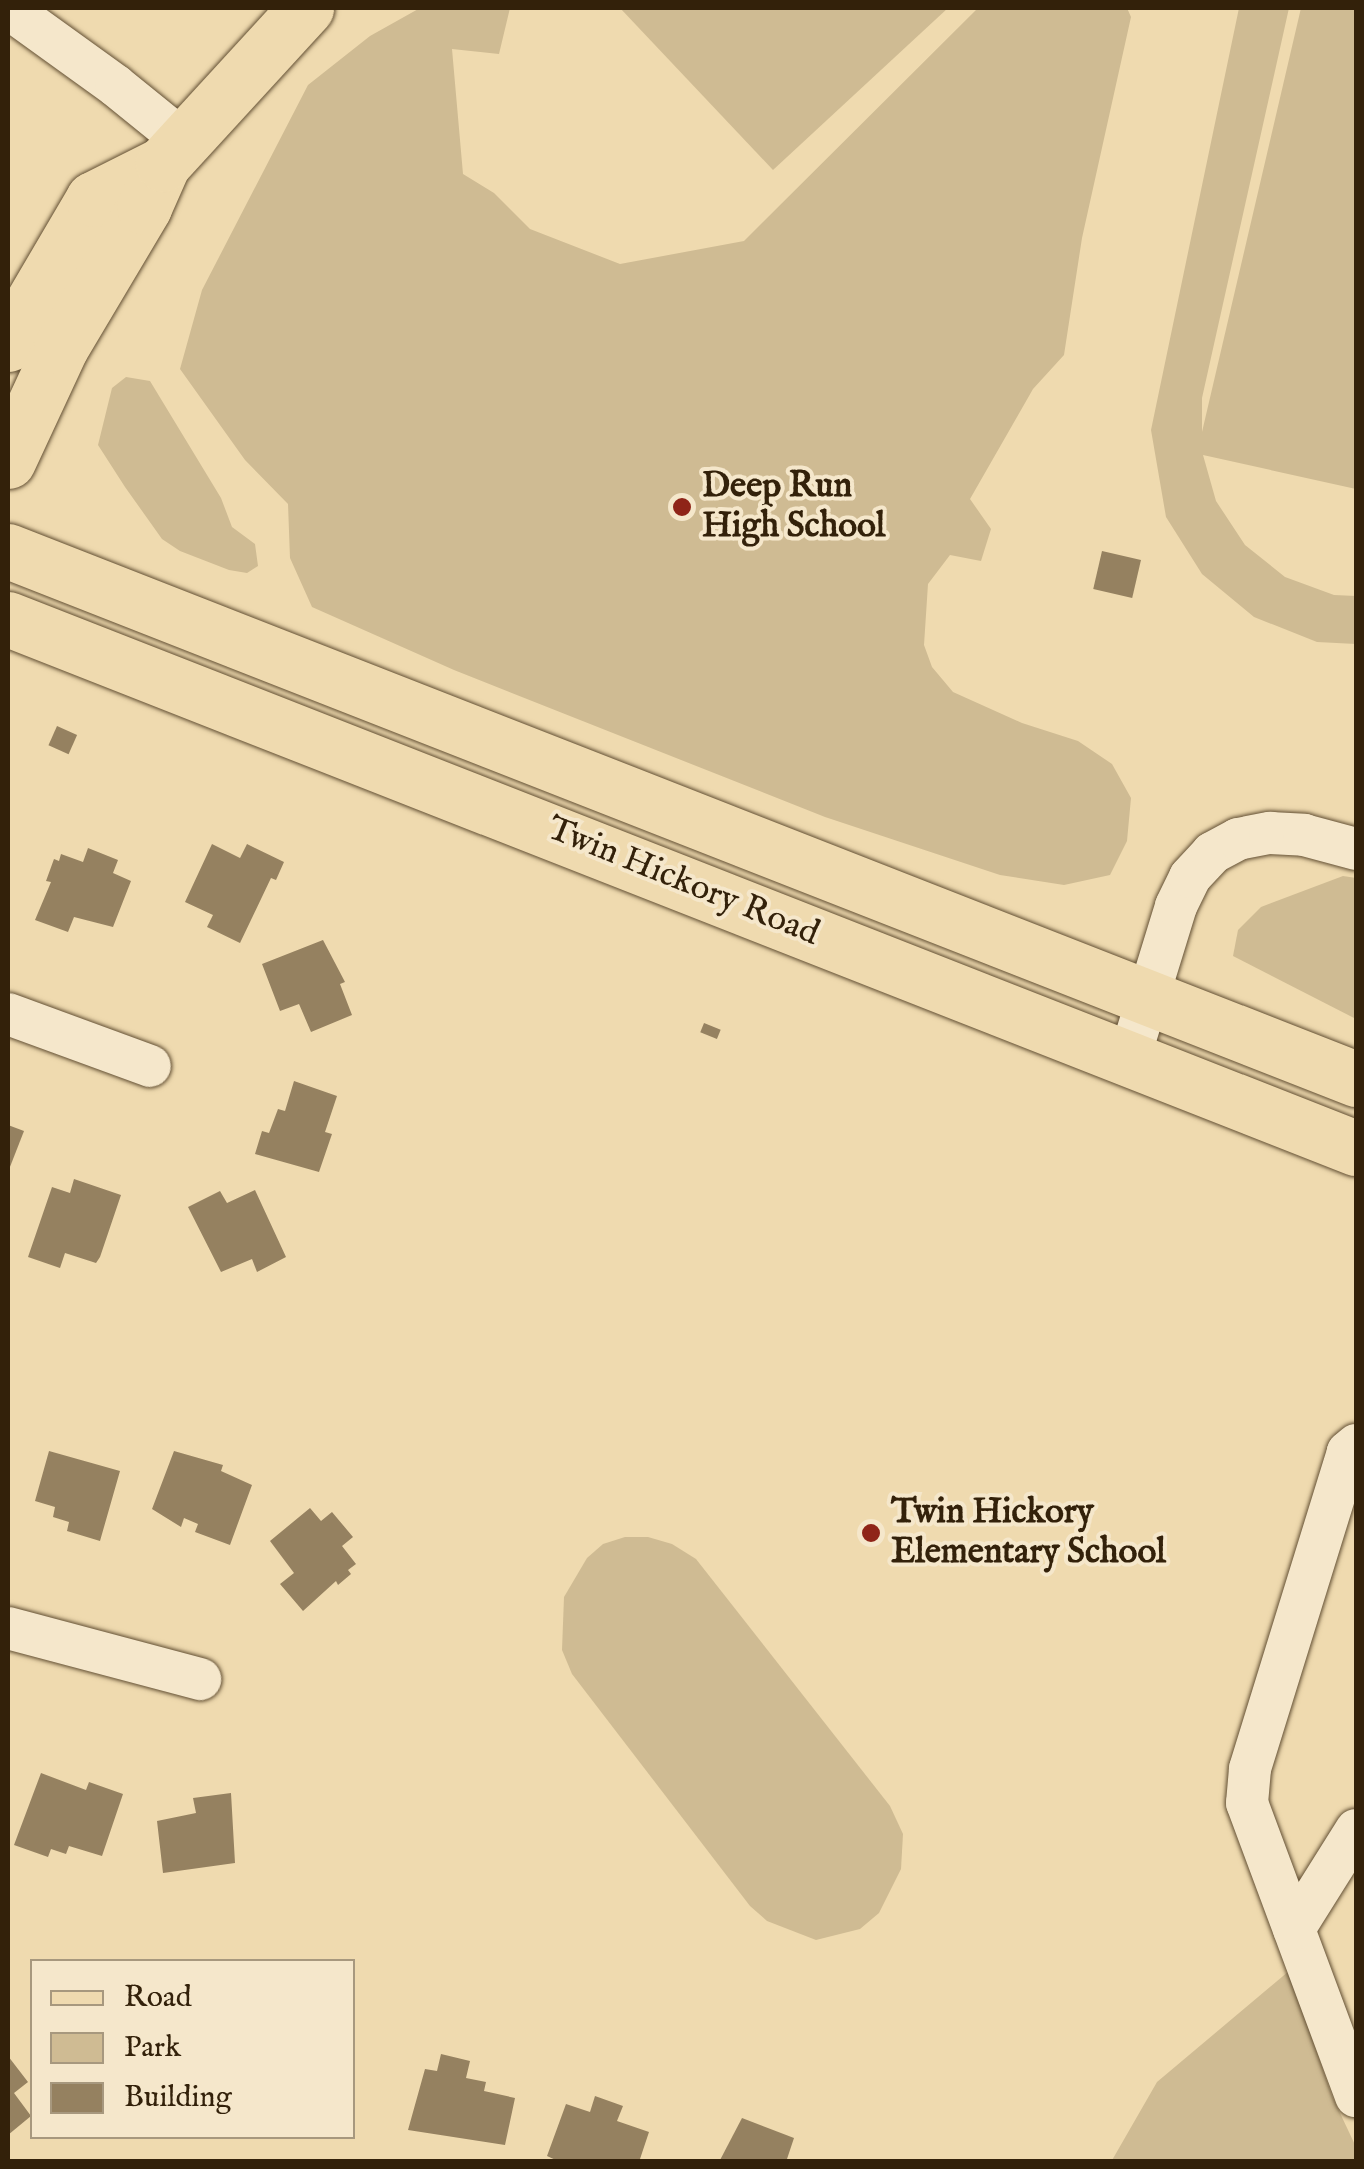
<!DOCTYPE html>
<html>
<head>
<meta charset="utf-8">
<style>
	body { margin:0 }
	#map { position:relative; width:1364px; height:2169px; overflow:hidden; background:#efdaaf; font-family:"IM FELL English",serif }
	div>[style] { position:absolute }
	.green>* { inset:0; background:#cfbb93 }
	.building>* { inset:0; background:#958160; transform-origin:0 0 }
	.roads { filter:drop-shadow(0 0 2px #624f33) drop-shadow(0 0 2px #624f33) }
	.minor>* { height:42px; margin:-21px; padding:0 21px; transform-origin:21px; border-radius:21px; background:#f5e7cb }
	.major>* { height:55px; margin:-27.5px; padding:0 27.5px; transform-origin:27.5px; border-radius:27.5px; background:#efdaaf }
	.dots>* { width:28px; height:28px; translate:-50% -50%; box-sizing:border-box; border:5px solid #f5e7cb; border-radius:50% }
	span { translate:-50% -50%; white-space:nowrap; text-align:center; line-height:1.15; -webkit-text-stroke:8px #f5e7cb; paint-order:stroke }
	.poi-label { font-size:35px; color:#33210a; font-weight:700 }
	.left { translate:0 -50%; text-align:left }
	.street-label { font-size:35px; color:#33210a }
	.frame { position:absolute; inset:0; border:10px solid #33210a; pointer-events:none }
	.legend { position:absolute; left:30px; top:1959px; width:325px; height:180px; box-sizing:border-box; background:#f5e7cb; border:2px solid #a7987e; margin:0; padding:12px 18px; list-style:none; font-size:30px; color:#33210a }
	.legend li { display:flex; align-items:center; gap:20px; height:50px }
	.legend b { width:50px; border:2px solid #a7987e }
</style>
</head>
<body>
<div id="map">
	<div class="green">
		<div style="clip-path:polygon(420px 8px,510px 8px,499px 54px,452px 49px,463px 174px,494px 193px,530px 229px,620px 264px,744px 241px,978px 8px,1127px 8px,1131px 17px,1082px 238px,1064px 355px,1033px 389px,970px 499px,991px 529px,981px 561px,950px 555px,928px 584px,924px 645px,932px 667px,953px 692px,1022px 723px,1078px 741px,1112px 764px,1131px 798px,1127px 841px,1110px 875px,1064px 885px,1000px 875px,825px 817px,454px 670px,312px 607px,290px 558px,288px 504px,245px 460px,180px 369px,202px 290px,308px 85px,370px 36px)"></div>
		<div style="clip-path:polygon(620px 8px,948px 8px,773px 170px)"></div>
		<div style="clip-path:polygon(1239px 8px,1289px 8px,1202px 398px,1202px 432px,1301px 8px,1356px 8px,1356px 489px,1203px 455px,1216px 501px,1245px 545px,1285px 577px,1334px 595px,1356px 596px,1356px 644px,1317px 642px,1254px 617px,1202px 574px,1166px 517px,1151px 430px)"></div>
		<div style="clip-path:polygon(126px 377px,150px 381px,221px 498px,232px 527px,255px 544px,258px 566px,247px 573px,229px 570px,180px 551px,162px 539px,125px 487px,98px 445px,112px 388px)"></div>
		<div style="clip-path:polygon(1343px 876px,1356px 878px,1356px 1019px,1233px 956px,1238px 930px,1261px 907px)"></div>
		<div style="clip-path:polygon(625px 1537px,648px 1537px,672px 1544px,696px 1559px,890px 1806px,903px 1834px,901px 1869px,879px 1913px,860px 1929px,816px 1940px,767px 1921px,750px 1906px,572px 1674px,562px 1650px,564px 1597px,587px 1558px,603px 1544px)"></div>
		<div style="clip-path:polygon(1289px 1971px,1332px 2096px,1356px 2147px,1356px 2161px,1111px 2162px,1157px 2082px)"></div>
	</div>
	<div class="building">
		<div style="left:1102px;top:551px;width:40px;height:39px;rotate:13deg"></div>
		<div style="left:57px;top:726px;width:22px;height:21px;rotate:24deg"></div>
		<div style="clip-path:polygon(212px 844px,240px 858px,247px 844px,284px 862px,276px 880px,271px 878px,240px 943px,207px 927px,213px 915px,185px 902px)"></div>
		<div style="clip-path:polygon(88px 848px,118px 860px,113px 873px,131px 881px,113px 927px,74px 917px,68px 932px,35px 920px,51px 882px,46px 881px,54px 859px,59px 861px,61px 854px,83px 862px)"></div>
		<div style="clip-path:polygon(323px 940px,345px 982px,340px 984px,352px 1015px,311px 1032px,299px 1004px,280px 1011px,262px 964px)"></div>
		<div style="left:704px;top:1023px;width:18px;height:10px;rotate:22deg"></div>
		<div style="clip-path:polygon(294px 1081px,337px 1096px,325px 1132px,332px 1134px,319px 1172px,255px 1154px,262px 1131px,269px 1133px,278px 1109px,285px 1111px)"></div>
		<div style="clip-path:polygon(8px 1125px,24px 1131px,8px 1172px)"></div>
		<div style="clip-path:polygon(74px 1179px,121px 1195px,100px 1257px,96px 1263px,65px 1253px,60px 1268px,28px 1257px,52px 1187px,70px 1193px)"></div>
		<div style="clip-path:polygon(255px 1190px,286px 1257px,257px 1272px,252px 1259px,221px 1272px,188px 1207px,220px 1191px,227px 1203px)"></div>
		<div style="clip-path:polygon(49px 1451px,120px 1471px,100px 1541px,67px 1531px,69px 1522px,53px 1517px,55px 1507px,35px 1501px)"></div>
		<div style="clip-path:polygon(174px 1451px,223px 1465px,221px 1471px,252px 1485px,230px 1545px,195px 1532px,198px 1524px,184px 1518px,181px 1527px,152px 1509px)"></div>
		<div style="clip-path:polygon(310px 1508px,321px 1521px,332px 1512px,353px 1537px,342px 1546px,356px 1564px,348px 1570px,351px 1574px,338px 1585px,336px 1581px,303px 1611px,280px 1584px,294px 1573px,270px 1541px)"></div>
		<div style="clip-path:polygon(41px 1773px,86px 1790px,89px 1782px,123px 1794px,102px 1856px,69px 1846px,66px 1854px,51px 1849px,48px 1857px,14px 1845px)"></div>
		<div style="clip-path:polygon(231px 1793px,235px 1863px,163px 1873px,157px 1821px,196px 1813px,193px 1798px)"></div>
		<div style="clip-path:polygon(441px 2054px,470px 2061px,466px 2078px,486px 2082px,484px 2091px,515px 2098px,505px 2145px,408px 2130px,425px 2069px,437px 2071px)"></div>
		<div style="clip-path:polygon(8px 2056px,28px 2082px,14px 2093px,31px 2116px,8px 2135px)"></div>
		<div style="clip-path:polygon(595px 2096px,623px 2106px,617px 2121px,649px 2132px,639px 2162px,560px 2162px,547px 2156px,566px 2104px,590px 2112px)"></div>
		<div style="clip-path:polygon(742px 2118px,794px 2138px,786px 2162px,719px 2162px)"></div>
	</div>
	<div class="roads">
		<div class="minor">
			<div style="left:8px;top:8px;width:133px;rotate:35.8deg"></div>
			<div style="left:116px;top:86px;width:87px;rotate:39deg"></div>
			<div style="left:8px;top:1014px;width:151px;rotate:20.1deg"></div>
			<div style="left:1129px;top:1059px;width:160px;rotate:-72.9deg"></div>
			<div style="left:1176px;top:906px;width:32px;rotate:-64deg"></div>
			<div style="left:1190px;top:877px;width:33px;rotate:-47deg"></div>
			<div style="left:1212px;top:853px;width:30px;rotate:-28deg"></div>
			<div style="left:1238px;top:839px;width:33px;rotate:-11deg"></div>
			<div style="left:1270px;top:833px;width:34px;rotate:3deg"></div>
			<div style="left:1304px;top:835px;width:54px;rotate:15.1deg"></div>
			<div style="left:1356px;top:1445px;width:11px;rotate:139deg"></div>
			<div style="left:1348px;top:1452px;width:332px;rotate:107.2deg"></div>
			<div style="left:1250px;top:1769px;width:34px;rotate:95deg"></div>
			<div style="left:1247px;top:1803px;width:313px;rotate:69.6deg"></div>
			<div style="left:8px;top:1628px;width:199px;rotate:14.9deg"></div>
			<div style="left:1294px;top:1929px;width:117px;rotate:-57.9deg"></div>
		</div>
		<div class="major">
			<div style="left:8px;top:344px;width:168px;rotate:-59.6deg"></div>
			<div style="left:93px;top:199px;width:78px;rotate:-26.6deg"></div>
			<div style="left:8px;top:461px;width:126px;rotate:-65.1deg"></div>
			<div style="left:61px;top:347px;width:163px;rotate:-59.3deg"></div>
			<div style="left:144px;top:207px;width:47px;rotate:-66.2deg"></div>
			<div style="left:163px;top:164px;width:212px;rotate:-47.5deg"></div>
			<div style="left:8px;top:551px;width:1448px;rotate:21.39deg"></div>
			<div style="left:8px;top:619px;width:1448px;rotate:21.43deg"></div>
		</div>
	</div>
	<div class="dots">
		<div style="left:682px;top:507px;background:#8f2418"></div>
		<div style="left:871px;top:1533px;background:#8f2418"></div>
	</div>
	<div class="poi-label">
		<span class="left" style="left:702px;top:507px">Deep Run<br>High School</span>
		<span class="left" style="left:891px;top:1533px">Twin Hickory<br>Elementary School</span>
	</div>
	<div class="street-label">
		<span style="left:683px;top:882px;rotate:22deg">Twin Hickory Road</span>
	</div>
	<div class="frame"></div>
	<ul class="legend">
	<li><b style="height:12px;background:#efdaaf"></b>Road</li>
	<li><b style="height:28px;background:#cfbb93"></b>Park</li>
	<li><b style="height:28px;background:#958160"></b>Building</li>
	</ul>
</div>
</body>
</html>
